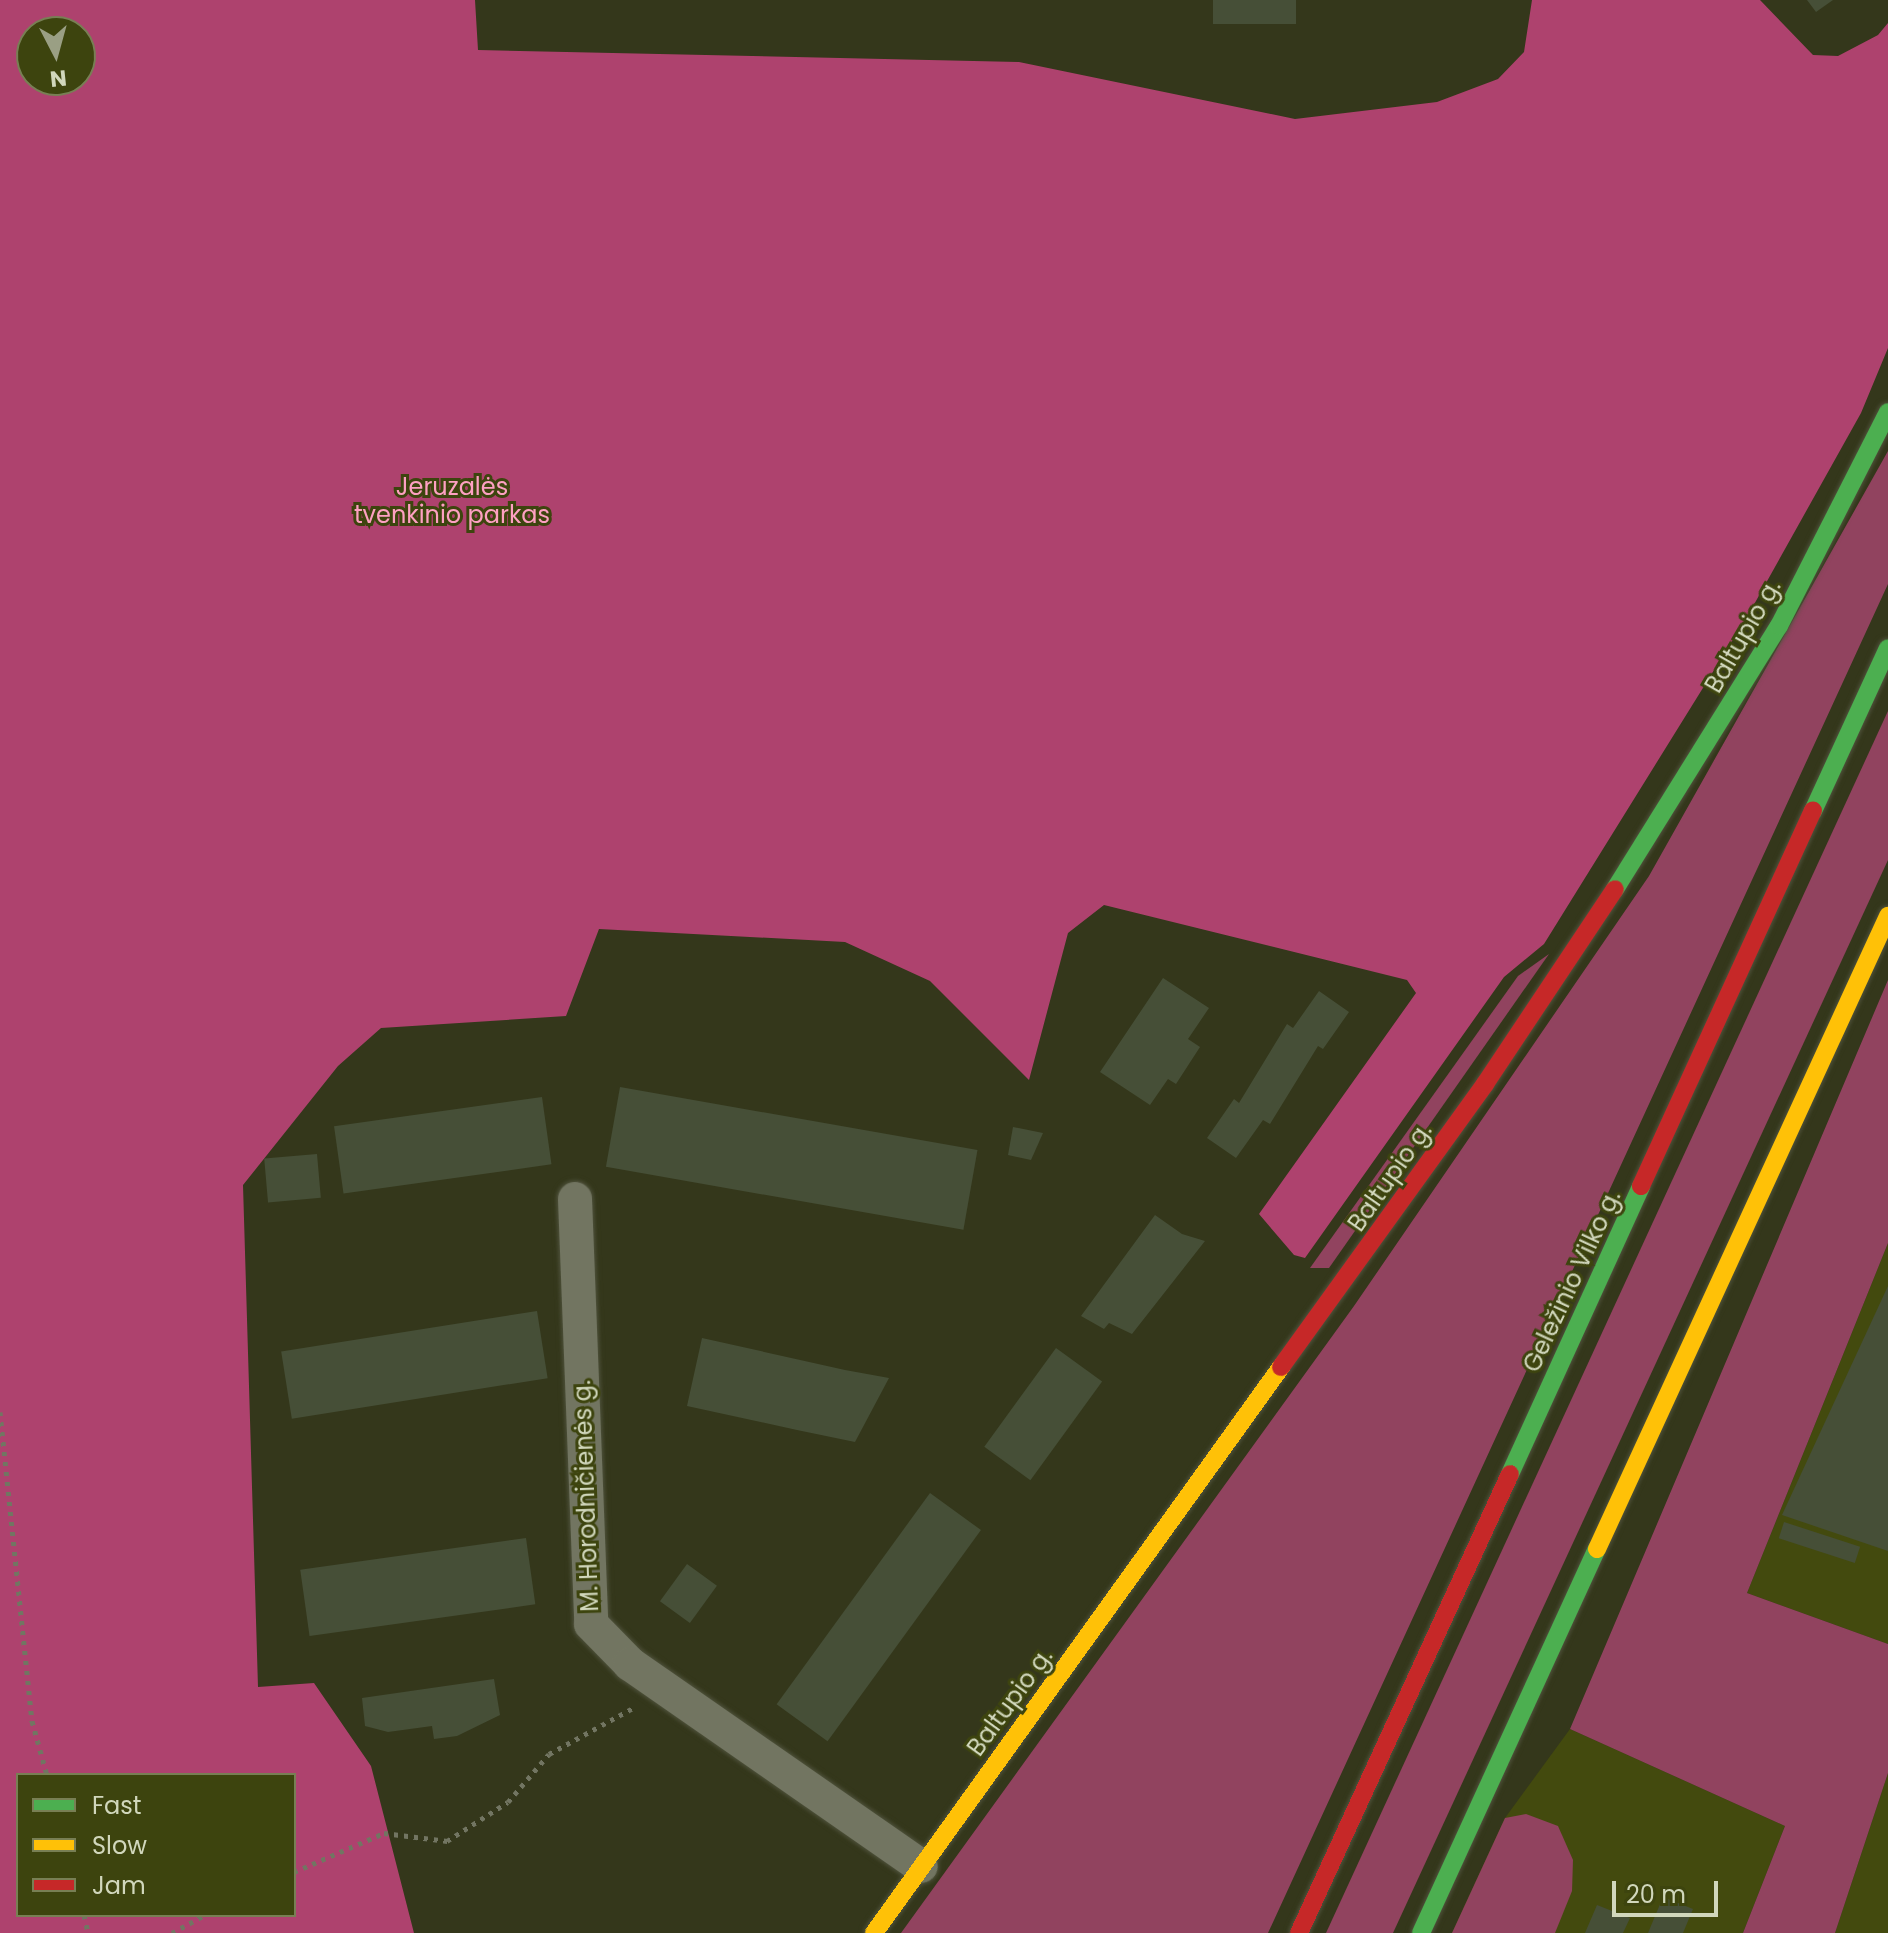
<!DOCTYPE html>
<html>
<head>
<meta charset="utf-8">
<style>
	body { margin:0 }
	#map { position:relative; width:1888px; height:1933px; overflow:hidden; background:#34371b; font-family:Poppins,sans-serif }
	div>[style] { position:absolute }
	.built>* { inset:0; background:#434a0e }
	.green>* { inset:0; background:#91435f }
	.forest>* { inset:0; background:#ae426e }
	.building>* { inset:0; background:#464f37; transform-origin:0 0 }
	.path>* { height:5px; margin-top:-2.5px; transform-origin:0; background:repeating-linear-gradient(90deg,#727562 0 4px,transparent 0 10px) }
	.roads { filter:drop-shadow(0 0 2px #4f523c) drop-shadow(0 0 2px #4f523c) }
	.street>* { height:34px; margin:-17px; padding:0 17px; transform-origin:17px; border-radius:17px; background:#727561 }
	.fast>* { height:18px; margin:-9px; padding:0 9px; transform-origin:9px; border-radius:9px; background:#4caf50 }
	.slow>* { height:18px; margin:-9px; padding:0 9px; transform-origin:9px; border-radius:9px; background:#ffc107 }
	.jam>* { height:18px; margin:-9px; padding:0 9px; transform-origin:9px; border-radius:9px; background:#c62828 }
	span { translate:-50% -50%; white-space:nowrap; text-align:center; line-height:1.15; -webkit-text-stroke:6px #3d440e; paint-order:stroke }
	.park-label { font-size:24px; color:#fea0c2 }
	.street-label { font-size:24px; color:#d1d7bc }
	.legend { position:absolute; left:16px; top:1773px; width:280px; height:144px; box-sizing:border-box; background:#3d440e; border:2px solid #787f54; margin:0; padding:10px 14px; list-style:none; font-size:24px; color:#d1d7bc }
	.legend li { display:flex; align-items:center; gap:16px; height:40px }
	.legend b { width:40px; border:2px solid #787f54 }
	.north { position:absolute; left:16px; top:16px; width:80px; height:80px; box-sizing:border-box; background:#3d440e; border:2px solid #787f54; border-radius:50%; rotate:174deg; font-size:22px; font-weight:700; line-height:32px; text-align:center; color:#d1d7bc }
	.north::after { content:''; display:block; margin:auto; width:28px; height:36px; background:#9a9f84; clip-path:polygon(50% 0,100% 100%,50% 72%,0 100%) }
	.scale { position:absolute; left:1612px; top:1881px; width:106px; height:36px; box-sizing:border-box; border:4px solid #d1d7bc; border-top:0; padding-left:10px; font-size:24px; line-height:28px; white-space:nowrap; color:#d1d7bc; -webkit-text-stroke:6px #3d440e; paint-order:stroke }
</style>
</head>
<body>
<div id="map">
	<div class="built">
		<div style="clip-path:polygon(1888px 1243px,1888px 1644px,1747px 1593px)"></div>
		<div style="clip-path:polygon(1570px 1729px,1785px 1826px,1743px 1933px,1452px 1933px,1505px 1818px)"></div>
		<div style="clip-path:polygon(1888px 1773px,1888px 1933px,1835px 1933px)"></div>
	</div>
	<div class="green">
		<div style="clip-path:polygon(1888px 451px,1888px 584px,1268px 1933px,901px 1933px,1354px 1306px,1649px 876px)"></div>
		<div style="clip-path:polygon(1888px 711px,1888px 860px,1393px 1933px,1326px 1933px)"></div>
		<div style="clip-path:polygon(1549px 954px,1329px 1268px,1310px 1268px,1518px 976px)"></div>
		<div style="clip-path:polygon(1888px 980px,1888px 1243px,1747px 1593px,1888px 1644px,1888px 1773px,1835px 1933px,1743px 1933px,1785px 1826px,1570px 1729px)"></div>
		<div style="clip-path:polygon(1526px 1814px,1558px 1826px,1573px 1860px,1572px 1891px,1555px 1933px,1452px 1933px,1505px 1818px)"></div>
	</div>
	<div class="forest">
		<div style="clip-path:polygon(evenodd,0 0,475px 0,478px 50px,1019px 62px,1295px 119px,1437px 102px,1498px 79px,1524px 52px,1532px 0,1760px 0,1813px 55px,1838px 56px,1878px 35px,1888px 23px,1888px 348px,1861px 413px,1747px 617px,1544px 944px,1504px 977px,1305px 1258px,1294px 1255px,1259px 1214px,1416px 993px,1407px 980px,1104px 905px,1068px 933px,1029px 1080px,930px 981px,845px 942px,599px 929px,566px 1016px,381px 1028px,338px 1066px,243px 1185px,258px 1687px,314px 1683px,371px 1766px,414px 1933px,0 1933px,0 0,32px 32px,80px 32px,80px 80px,32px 80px,32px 32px,0 0,18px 1775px,294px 1775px,294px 1915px,18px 1915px,18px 1775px)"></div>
	</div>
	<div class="building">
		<div style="left:1213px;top:0;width:83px;height:24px"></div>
		<div style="clip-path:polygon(1807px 0,1833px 0,1816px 12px)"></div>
		<div style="clip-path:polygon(1163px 978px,1209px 1008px,1188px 1039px,1200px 1047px,1176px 1084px,1168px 1079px,1150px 1105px,1100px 1072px)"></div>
		<div style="clip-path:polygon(1319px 991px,1349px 1012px,1323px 1049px,1318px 1046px,1270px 1124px,1263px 1120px,1236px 1158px,1207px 1138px,1234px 1099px,1239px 1103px,1287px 1024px,1293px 1028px)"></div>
		<div style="left:620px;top:1087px;width:363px;height:81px;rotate:10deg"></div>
		<div style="left:542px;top:1097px;width:68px;height:210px;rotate:82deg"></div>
		<div style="clip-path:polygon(1013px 1127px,1043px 1133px,1031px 1160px,1008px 1155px)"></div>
		<div style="left:317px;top:1154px;width:44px;height:53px;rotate:85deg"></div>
		<div style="clip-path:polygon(1155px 1215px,1182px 1234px,1205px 1241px,1132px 1334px,1109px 1323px,1104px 1329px,1081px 1316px)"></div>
		<div style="clip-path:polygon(1888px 1286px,1888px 1551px,1782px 1515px)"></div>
		<div style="left:537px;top:1311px;width:68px;height:259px;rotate:81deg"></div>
		<div style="clip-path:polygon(702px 1338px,845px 1370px,889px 1378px,855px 1442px,797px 1430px,687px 1406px)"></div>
		<div style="left:1056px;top:1348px;width:57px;height:122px;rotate:36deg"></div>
		<div style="left:930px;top:1493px;width:63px;height:261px;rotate:36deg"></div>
		<div style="left:1784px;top:1522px;width:80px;height:17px;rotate:18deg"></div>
		<div style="left:526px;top:1538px;width:67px;height:228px;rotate:82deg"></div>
		<div style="left:687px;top:1564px;width:37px;height:46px;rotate:36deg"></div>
		<div style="clip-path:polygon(494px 1679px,500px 1715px,457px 1736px,434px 1739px,432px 1726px,388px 1732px,365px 1726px,362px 1698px)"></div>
		<div style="clip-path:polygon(1663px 1897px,1693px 1909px,1683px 1933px,1648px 1933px)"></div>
		<div style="clip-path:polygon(1597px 1905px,1630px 1918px,1623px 1933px,1585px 1933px)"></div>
	</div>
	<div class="path">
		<div style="left:0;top:1412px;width:311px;rotate:84.1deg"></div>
		<div style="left:32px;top:1721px;width:56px;rotate:74.5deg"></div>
		<div style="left:294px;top:1872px;width:98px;rotate:-23.4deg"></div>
		<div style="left:384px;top:1833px;width:64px;rotate:7.2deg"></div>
		<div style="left:447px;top:1841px;width:72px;rotate:-32.6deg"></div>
		<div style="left:508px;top:1802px;width:63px;rotate:-49.5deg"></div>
		<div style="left:549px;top:1754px;width:96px;rotate:-28.7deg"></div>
		<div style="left:84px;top:1915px;width:18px;rotate:77deg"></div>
		<div style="left:172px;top:1933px;width:38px;rotate:-29deg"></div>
	</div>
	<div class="roads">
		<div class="street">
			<div style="left:575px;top:1199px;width:425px;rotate:87.8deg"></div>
			<div style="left:591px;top:1624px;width:56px;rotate:45.7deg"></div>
			<div style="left:630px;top:1664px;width:354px;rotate:34.8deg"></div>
		</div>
		<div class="fast">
			<div style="left:1813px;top:811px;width:179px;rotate:-65.3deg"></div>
			<div style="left:1615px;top:889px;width:310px;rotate:-58.1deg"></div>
			<div style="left:1779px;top:626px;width:240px;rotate:-63deg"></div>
			<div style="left:1510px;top:1474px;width:316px;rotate:-65.5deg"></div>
			<div style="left:1421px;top:1933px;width:422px;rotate:-65.4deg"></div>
		</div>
		<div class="slow">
			<div style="left:1597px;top:1549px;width:697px;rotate:-65.31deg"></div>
			<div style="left:874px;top:1933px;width:697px;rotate:-54.28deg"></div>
		</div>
		<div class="jam">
			<div style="left:1641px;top:1186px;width:413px;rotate:-65.4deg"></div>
			<div style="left:1281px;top:1367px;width:349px;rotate:-54.2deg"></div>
			<div style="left:1485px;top:1084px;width:234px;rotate:-56.3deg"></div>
			<div style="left:1299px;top:1933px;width:505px;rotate:-65.31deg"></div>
		</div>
	</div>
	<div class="park-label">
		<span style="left:452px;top:501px">Jeruzalės<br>tvenkinio parkas</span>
	</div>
	<div class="street-label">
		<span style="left:1743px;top:636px;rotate:-60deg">Baltupio g.</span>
		<span style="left:1390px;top:1177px;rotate:-55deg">Baltupio g.</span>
		<span style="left:1572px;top:1281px;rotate:-65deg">Geležinio Vilko g.</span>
		<span style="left:586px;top:1496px;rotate:-92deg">M. Horodničienės g.</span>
		<span style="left:1010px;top:1702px;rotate:-54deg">Baltupio g.</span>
	</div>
	<ul class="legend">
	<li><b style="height:10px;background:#4caf50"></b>Fast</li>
	<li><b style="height:10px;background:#ffc107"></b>Slow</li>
	<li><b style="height:10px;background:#c62828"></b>Jam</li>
	</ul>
	<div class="north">N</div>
	<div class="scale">20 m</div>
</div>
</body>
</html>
